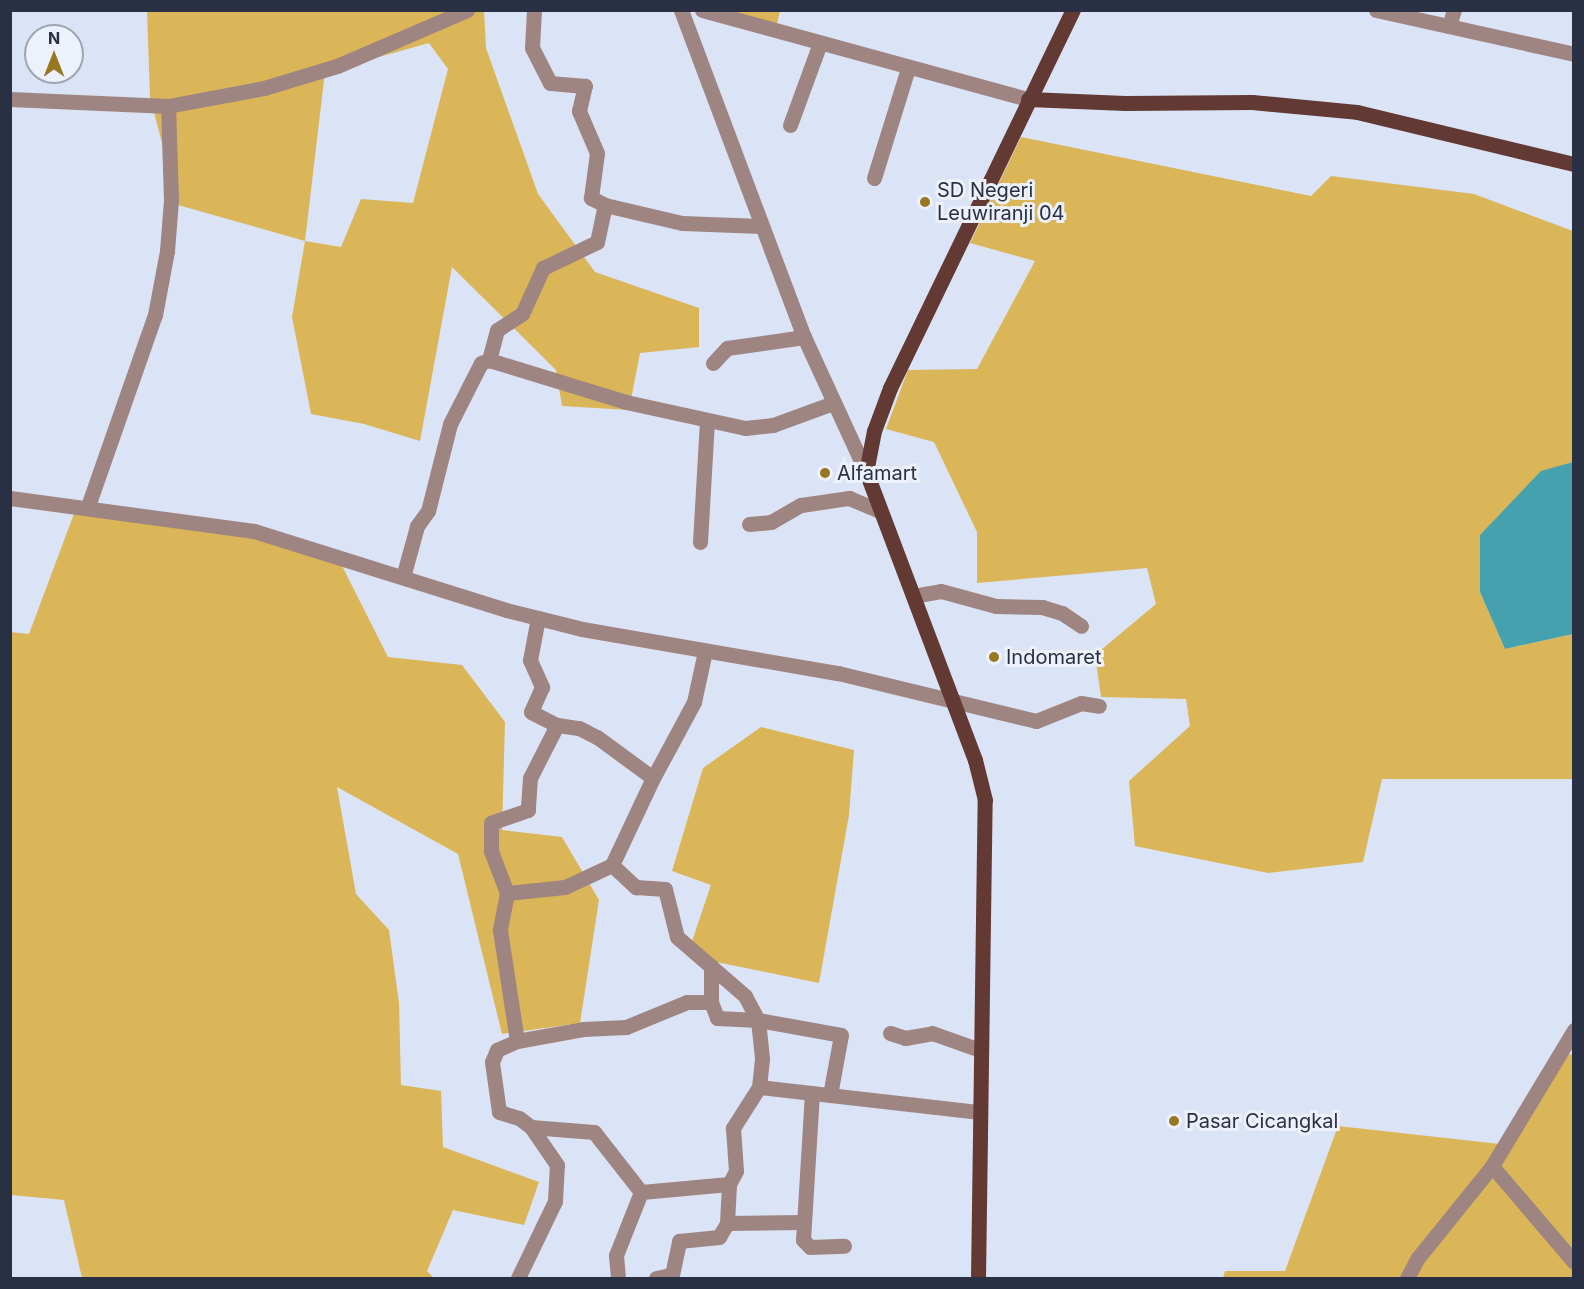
<!DOCTYPE html>
<html>
<head>
<meta charset="utf-8">
<style>
	body { margin:0 }
	#map { position:relative; width:1584px; height:1289px; overflow:hidden; background:#dbe3f7; font-family:Inter,sans-serif }
	div>[style] { position:absolute }
	.green>* { inset:0; background:#dab658 }
	.water>* { inset:0; background:#46a1ae }
	.minor>* { height:15px; margin:-7.5px; padding:0 7.5px; transform-origin:7.5px; border-radius:7.5px; background:#9f8581 }
	.major>* { height:15px; margin:-7.5px; padding:0 7.5px; transform-origin:7.5px; border-radius:7.5px; background:#633933 }
	.dots>* { width:16px; height:16px; translate:-50% -50%; box-sizing:border-box; border:3px solid #ecf1fb; border-radius:50% }
	span { translate:-50% -50%; white-space:nowrap; text-align:center; line-height:1.15; -webkit-text-stroke:6px #ecf1fb; paint-order:stroke }
	.poi-label { font-size:20px; color:#293043 }
	.left { translate:0 -50%; text-align:left }
	.frame { position:absolute; inset:0; border:12px solid #293043; pointer-events:none }
	.north { position:absolute; left:24px; top:24px; width:60px; height:60px; box-sizing:border-box; background:#ecf1fb; border:2px solid #9ea4b1; border-radius:50%; rotate:0deg; font-size:16px; font-weight:700; line-height:24px; text-align:center; color:#293043 }
	.north::after { content:''; display:block; margin:auto; width:21px; height:27px; background:#977820; clip-path:polygon(50% 0,100% 100%,50% 72%,0 100%) }
</style>
</head>
<body>
<div id="map">
	<div class="green">
		<div style="clip-path:polygon(evenodd,147px 11px,484px 11px,486px 48px,538px 194px,595px 272px,699px 308px,699px 347px,640px 353px,629px 410px,562px 406px,556px 370px,452px 267px,420px 441px,364px 424px,311px 414px,292px 317px,305px 241px,178px 205px,150px 97px,147px 11px,429px 43px,448px 69px,413px 203px,361px 199px,341px 247px,305px 241px,325px 72px,429px 43px)"></div>
		<div style="clip-path:polygon(731px 11px,780px 11px,777px 24px)"></div>
		<div style="clip-path:polygon(1021px 137px,1311px 196px,1331px 176px,1474px 194px,1573px 231px,1573px 462px,1541px 472px,1480px 592px,1505px 649px,1573px 634px,1573px 779px,1382px 779px,1363px 862px,1268px 873px,1135px 846px,1129px 781px,1190px 726px,1186px 699px,1101px 697px,1095px 655px,1156px 604px,1147px 568px,977px 583px,977px 532px,934px 442px,886px 429px,908px 370px,977px 369px,1035px 261px,970px 243px)"></div>
		<div style="clip-path:polygon(78px 503px,335px 552px,388px 657px,462px 665px,505px 722px,502px 830px,562px 837px,599px 900px,580px 1023px,502px 1034px,458px 854px,337px 787px,356px 894px,389px 930px,399px 1003px,401px 1085px,441px 1091px,443px 1147px,539px 1182px,524px 1225px,453px 1210px,427px 1271px,434px 1278px,82px 1278px,64px 1200px,11px 1195px,10px 632px,29px 634px)"></div>
		<div style="clip-path:polygon(761px 727px,854px 750px,849px 815px,819px 983px,687px 956px,711px 885px,672px 871px,703px 768px)"></div>
		<div style="clip-path:polygon(1573px 1054px,1573px 1278px,1223px 1278px,1225px 1271px,1285px 1271px,1338px 1126px,1509px 1145px,1563px 1056px)"></div>
	</div>
	<div class="water">
		<div style="clip-path:polygon(1573px 462px,1573px 634px,1505px 649px,1480px 592px,1480px 535px,1541px 471px)"></div>
	</div>
	<div class="minor">
		<div style="left:681px;top:10px;width:349px;rotate:69.4deg"></div>
		<div style="left:804px;top:337px;width:149px;rotate:65.3deg"></div>
		<div style="left:702px;top:10px;width:338px;rotate:15.3deg"></div>
		<div style="left:1376px;top:10px;width:203px;rotate:12.5deg"></div>
		<div style="left:1449px;top:26px;width:17px;rotate:-73deg"></div>
		<div style="left:10px;top:99px;width:158px;rotate:2.5deg"></div>
		<div style="left:168px;top:106px;width:98px;rotate:-10.6deg"></div>
		<div style="left:264px;top:88px;width:76px;rotate:-16.8deg"></div>
		<div style="left:337px;top:66px;width:142px;rotate:-23.3deg"></div>
		<div style="left:790px;top:125px;width:87px;rotate:-69.9deg"></div>
		<div style="left:874px;top:178px;width:115px;rotate:-72.8deg"></div>
		<div style="left:605px;top:205px;width:79px;rotate:13.2deg"></div>
		<div style="left:682px;top:223px;width:79px;rotate:2.2deg"></div>
		<div style="left:489px;top:360px;width:31px;rotate:-75deg"></div>
		<div style="left:497px;top:330px;width:30px;rotate:-33deg"></div>
		<div style="left:522px;top:314px;width:51px;rotate:-65.5deg"></div>
		<div style="left:543px;top:268px;width:60px;rotate:-25.7deg"></div>
		<div style="left:597px;top:242px;width:38px;rotate:-78deg"></div>
		<div style="left:605px;top:205px;width:16px;rotate:-153deg"></div>
		<div style="left:591px;top:198px;width:45px;rotate:-82.4deg"></div>
		<div style="left:597px;top:153px;width:46px;rotate:-113.2deg"></div>
		<div style="left:579px;top:111px;width:26px;rotate:-77deg"></div>
		<div style="left:585px;top:86px;width:35px;rotate:-175deg"></div>
		<div style="left:550px;top:83px;width:39px;rotate:-117deg"></div>
		<div style="left:532px;top:48px;width:38px;rotate:-87deg"></div>
		<div style="left:713px;top:363px;width:21px;rotate:-47deg"></div>
		<div style="left:727px;top:348px;width:78px;rotate:-8.1deg"></div>
		<div style="left:10px;top:498px;width:246px;rotate:7.7deg"></div>
		<div style="left:254px;top:531px;width:264px;rotate:17.4deg"></div>
		<div style="left:506px;top:610px;width:78px;rotate:14deg"></div>
		<div style="left:582px;top:629px;width:260px;rotate:9.8deg"></div>
		<div style="left:838px;top:673px;width:204px;rotate:13.6deg"></div>
		<div style="left:1036px;top:721px;width:48px;rotate:-21.8deg"></div>
		<div style="left:1081px;top:703px;width:18px;rotate:9deg"></div>
		<div style="left:88px;top:506px;width:202px;rotate:-70.7deg"></div>
		<div style="left:155px;top:315px;width:65px;rotate:-79.4deg"></div>
		<div style="left:167px;top:251px;width:51px;rotate:-85.5deg"></div>
		<div style="left:171px;top:200px;width:94px;rotate:-91.8deg"></div>
		<div style="left:749px;top:524px;width:22px;rotate:-5deg"></div>
		<div style="left:771px;top:522px;width:34px;rotate:-30deg"></div>
		<div style="left:801px;top:505px;width:49px;rotate:-8.3deg"></div>
		<div style="left:849px;top:498px;width:33px;rotate:23deg"></div>
		<div style="left:700px;top:542px;width:121px;rotate:-86.7deg"></div>
		<div style="left:403px;top:577px;width:53px;rotate:-74.6deg"></div>
		<div style="left:417px;top:526px;width:19px;rotate:-54deg"></div>
		<div style="left:428px;top:511px;width:90px;rotate:-75.8deg"></div>
		<div style="left:450px;top:424px;width:68px;rotate:-63.1deg"></div>
		<div style="left:481px;top:363px;width:9px;rotate:-21deg"></div>
		<div style="left:489px;top:360px;width:143px;rotate:17deg"></div>
		<div style="left:626px;top:402px;width:122px;rotate:12.3deg"></div>
		<div style="left:745px;top:428px;width:28px;rotate:-6deg"></div>
		<div style="left:773px;top:425px;width:64px;rotate:-20.1deg"></div>
		<div style="left:913px;top:596px;width:28px;rotate:-10deg"></div>
		<div style="left:941px;top:591px;width:57px;rotate:15.3deg"></div>
		<div style="left:996px;top:606px;width:46px;rotate:1.2deg"></div>
		<div style="left:1042px;top:607px;width:21px;rotate:17deg"></div>
		<div style="left:1062px;top:613px;width:23px;rotate:34deg"></div>
		<div style="left:538px;top:618px;width:43px;rotate:100.8deg"></div>
		<div style="left:530px;top:660px;width:30px;rotate:66deg"></div>
		<div style="left:542px;top:687px;width:27px;rotate:114deg"></div>
		<div style="left:531px;top:712px;width:29px;rotate:27deg"></div>
		<div style="left:557px;top:725px;width:59px;rotate:117deg"></div>
		<div style="left:530px;top:778px;width:32px;rotate:94deg"></div>
		<div style="left:528px;top:810px;width:39px;rotate:161deg"></div>
		<div style="left:491px;top:823px;width:28px;rotate:90deg"></div>
		<div style="left:491px;top:851px;width:45px;rotate:69.1deg"></div>
		<div style="left:507px;top:893px;width:38px;rotate:101deg"></div>
		<div style="left:500px;top:930px;width:112px;rotate:81.3deg"></div>
		<div style="left:517px;top:1041px;width:22px;rotate:156deg"></div>
		<div style="left:497px;top:1050px;width:13px;rotate:113deg"></div>
		<div style="left:492px;top:1062px;width:50px;rotate:82deg"></div>
		<div style="left:499px;top:1112px;width:21px;rotate:17deg"></div>
		<div style="left:519px;top:1118px;width:15px;rotate:37deg"></div>
		<div style="left:531px;top:1127px;width:63px;rotate:4.5deg"></div>
		<div style="left:594px;top:1132px;width:76px;rotate:51.9deg"></div>
		<div style="left:641px;top:1192px;width:68px;rotate:111.6deg"></div>
		<div style="left:616px;top:1255px;width:23px;rotate:85deg"></div>
		<div style="left:557px;top:725px;width:22px;rotate:8deg"></div>
		<div style="left:579px;top:728px;width:20px;rotate:27deg"></div>
		<div style="left:597px;top:737px;width:66px;rotate:36.3deg"></div>
		<div style="left:650px;top:776px;width:4px;rotate:63deg"></div>
		<div style="left:652px;top:780px;width:94px;rotate:115.2deg"></div>
		<div style="left:612px;top:865px;width:33px;rotate:43deg"></div>
		<div style="left:636px;top:887px;width:29px;rotate:4deg"></div>
		<div style="left:665px;top:889px;width:49px;rotate:76deg"></div>
		<div style="left:677px;top:937px;width:90px;rotate:40.9deg"></div>
		<div style="left:745px;top:996px;width:27px;rotate:62deg"></div>
		<div style="left:758px;top:1020px;width:39px;rotate:84deg"></div>
		<div style="left:762px;top:1059px;width:28px;rotate:96deg"></div>
		<div style="left:759px;top:1087px;width:49px;rotate:122.4deg"></div>
		<div style="left:733px;top:1128px;width:43px;rotate:86deg"></div>
		<div style="left:736px;top:1171px;width:15px;rotate:118deg"></div>
		<div style="left:729px;top:1184px;width:88px;rotate:174.8deg"></div>
		<div style="left:652px;top:780px;width:89px;rotate:-61.7deg"></div>
		<div style="left:694px;top:702px;width:52px;rotate:-77.8deg"></div>
		<div style="left:507px;top:893px;width:58px;rotate:-5.9deg"></div>
		<div style="left:565px;top:887px;width:52px;rotate:-25.1deg"></div>
		<div style="left:711px;top:966px;width:36px;rotate:90deg"></div>
		<div style="left:711px;top:1002px;width:17px;rotate:69deg"></div>
		<div style="left:717px;top:1018px;width:41px;rotate:2.8deg"></div>
		<div style="left:758px;top:1020px;width:84px;rotate:10.2deg"></div>
		<div style="left:841px;top:1035px;width:61px;rotate:100.4deg"></div>
		<div style="left:890px;top:1033px;width:16px;rotate:18deg"></div>
		<div style="left:905px;top:1038px;width:27px;rotate:-10deg"></div>
		<div style="left:932px;top:1033px;width:51px;rotate:19.5deg"></div>
		<div style="left:517px;top:1041px;width:67px;rotate:-10.3deg"></div>
		<div style="left:583px;top:1029px;width:43px;rotate:-2.7deg"></div>
		<div style="left:626px;top:1027px;width:66px;rotate:-22.3deg"></div>
		<div style="left:687px;top:1002px;width:24px"></div>
		<div style="left:759px;top:1087px;width:220px;rotate:6.5deg"></div>
		<div style="left:812px;top:1093px;width:147px;rotate:93.5deg"></div>
		<div style="left:803px;top:1240px;width:10px;rotate:45deg"></div>
		<div style="left:810px;top:1247px;width:34px;rotate:-2deg"></div>
		<div style="left:1492px;top:1166px;width:126px;rotate:49.5deg"></div>
		<div style="left:727px;top:1223px;width:76px;rotate:-0.8deg"></div>
		<div style="left:518px;top:1278px;width:85px;rotate:-64.3deg"></div>
		<div style="left:555px;top:1201px;width:36px;rotate:-87deg"></div>
		<div style="left:557px;top:1165px;width:46px;rotate:-124.4deg"></div>
		<div style="left:656px;top:1278px;width:16px;rotate:-11deg"></div>
		<div style="left:672px;top:1275px;width:35px;rotate:-78deg"></div>
		<div style="left:679px;top:1241px;width:40px;rotate:-5.7deg"></div>
		<div style="left:719px;top:1237px;width:16px;rotate:-60deg"></div>
		<div style="left:727px;top:1223px;width:39px;rotate:-87deg"></div>
		<div style="left:1407px;top:1278px;width:21px;rotate:-62deg"></div>
		<div style="left:1417px;top:1259px;width:119px;rotate:-51.1deg"></div>
		<div style="left:1492px;top:1166px;width:159px;rotate:-58.9deg"></div>
	</div>
	<div class="major">
		<div style="left:1028px;top:99px;width:97px;rotate:2.4deg"></div>
		<div style="left:1125px;top:103px;width:127px;rotate:-0.5deg"></div>
		<div style="left:1252px;top:102px;width:105px;rotate:5.4deg"></div>
		<div style="left:1357px;top:112px;width:223px;rotate:13.5deg"></div>
		<div style="left:978px;top:1278px;width:478px;rotate:-89.2deg"></div>
		<div style="left:985px;top:800px;width:41px;rotate:-104deg"></div>
		<div style="left:975px;top:760px;width:308px;rotate:-110.7deg"></div>
		<div style="left:866px;top:472px;width:42px;rotate:-79deg"></div>
		<div style="left:874px;top:431px;width:46px;rotate:-69.6deg"></div>
		<div style="left:890px;top:388px;width:420px;rotate:-64.2deg"></div>
	</div>
	<div class="dots">
		<div style="left:925px;top:202px;background:#977820"></div>
		<div style="left:825px;top:473px;background:#977820"></div>
		<div style="left:994px;top:657px;background:#977820"></div>
		<div style="left:1174px;top:1121px;background:#977820"></div>
	</div>
	<div class="poi-label">
		<span class="left" style="left:937px;top:202px">SD Negeri<br>Leuwiranji 04</span>
		<span class="left" style="left:837px;top:473px">Alfamart</span>
		<span class="left" style="left:1006px;top:657px">Indomaret</span>
		<span class="left" style="left:1186px;top:1121px">Pasar Cicangkal</span>
	</div>
	<div class="frame"></div>
	<div class="north">N</div>
</div>
</body>
</html>
